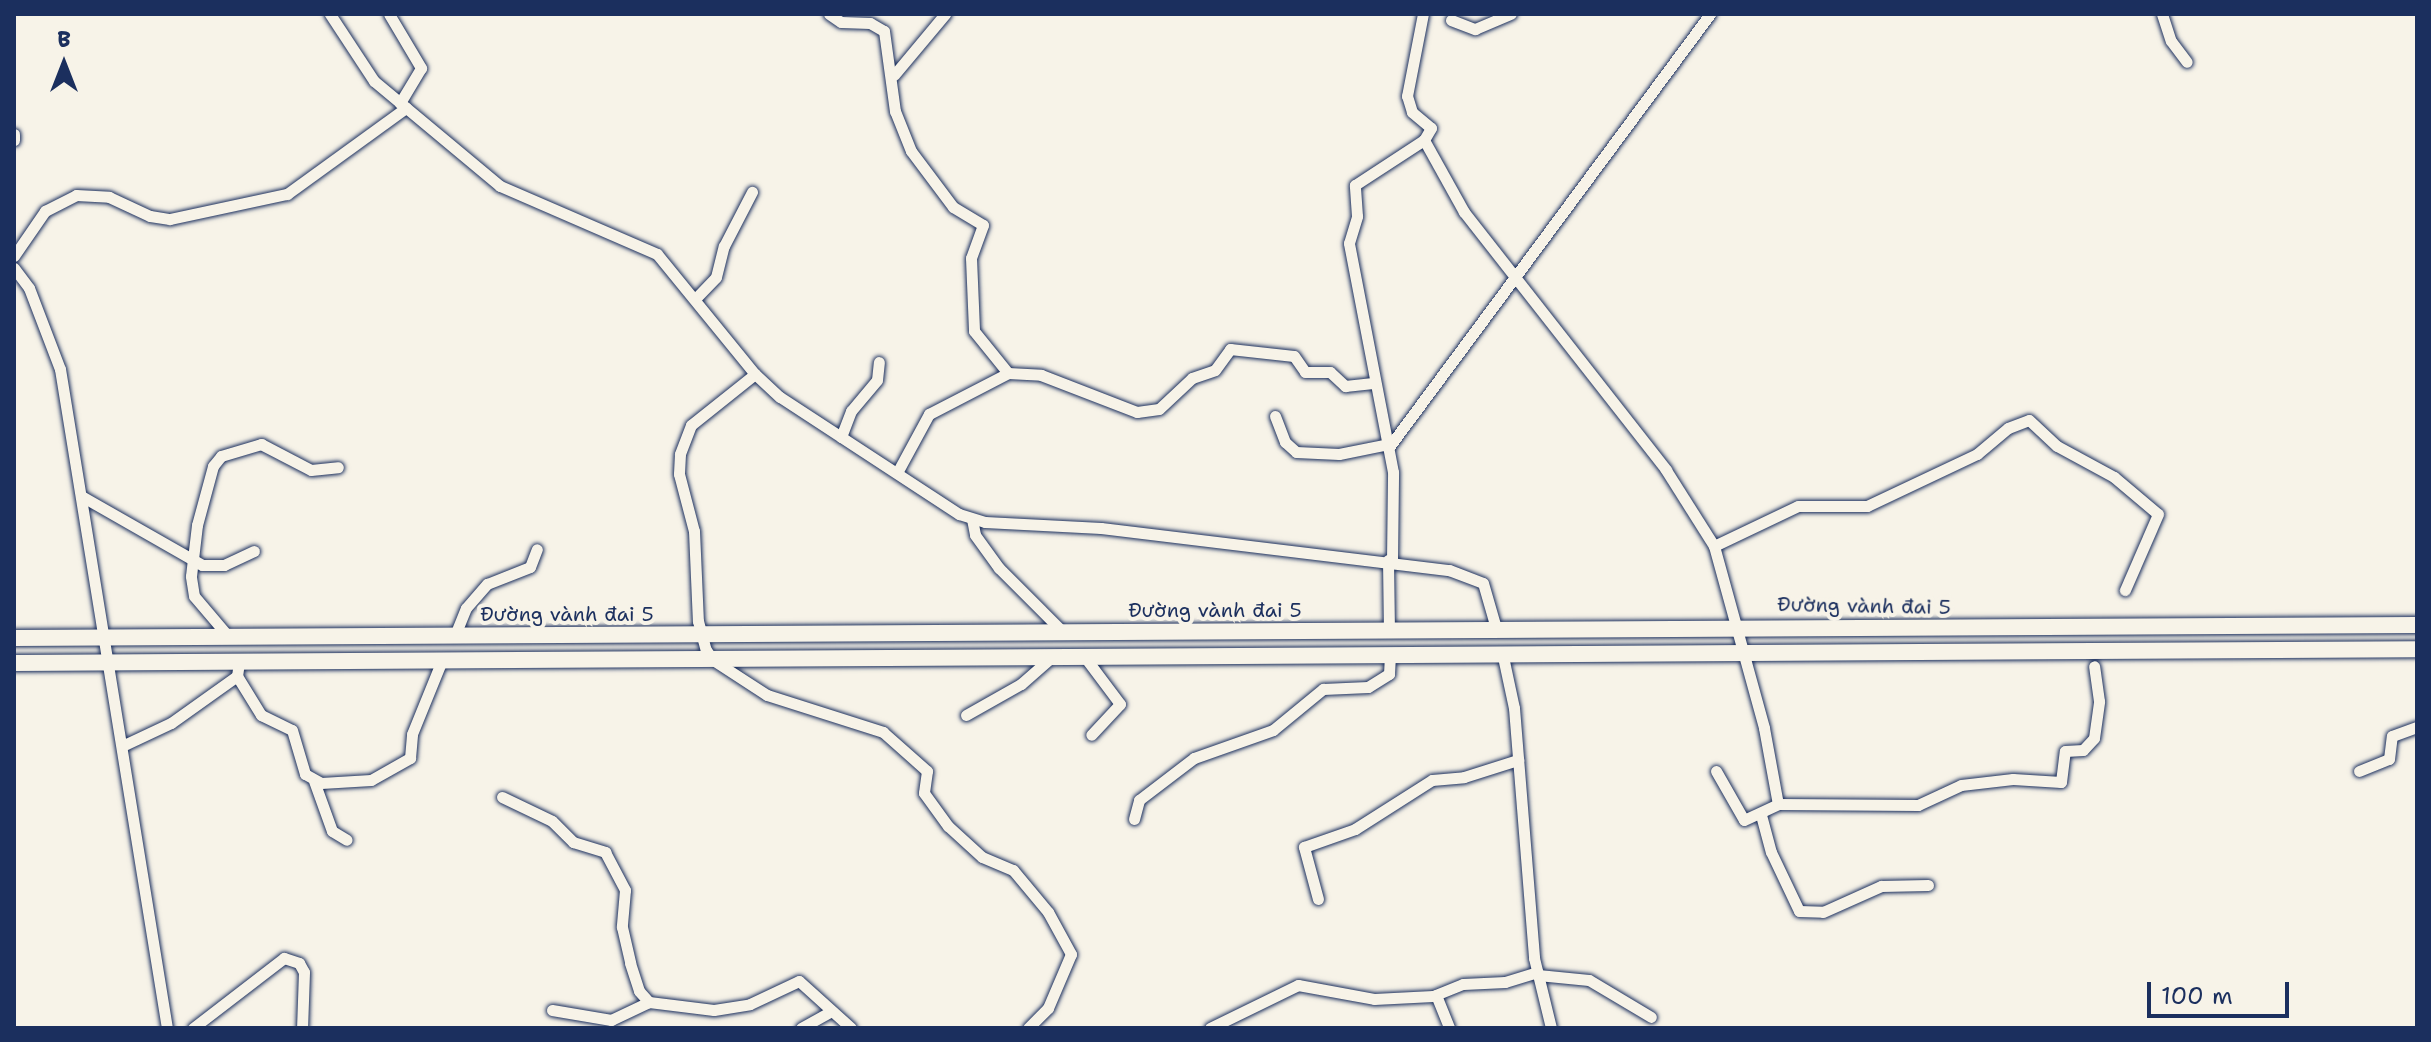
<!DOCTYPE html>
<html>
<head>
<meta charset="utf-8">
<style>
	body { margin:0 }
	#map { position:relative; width:2431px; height:1042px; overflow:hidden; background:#f7f3e8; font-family:"Shantell Sans",sans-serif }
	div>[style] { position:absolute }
	.roads { filter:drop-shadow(0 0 2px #1b2f5e) drop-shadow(0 0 2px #1b2f5e) }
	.street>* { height:11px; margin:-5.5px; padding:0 5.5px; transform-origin:5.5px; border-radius:5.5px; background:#f7f3e8 }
	.secondary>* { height:16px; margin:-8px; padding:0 8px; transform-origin:8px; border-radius:8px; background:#f7f3e8 }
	span { translate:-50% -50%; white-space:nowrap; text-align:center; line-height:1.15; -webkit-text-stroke:8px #f7f3e8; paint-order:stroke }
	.street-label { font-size:20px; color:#1b2f5e }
	.frame { position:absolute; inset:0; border:16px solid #1b2f5e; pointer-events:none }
	.north { position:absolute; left:24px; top:24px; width:80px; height:80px; -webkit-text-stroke:6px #f7f3e8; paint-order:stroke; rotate:0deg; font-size:22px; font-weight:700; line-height:32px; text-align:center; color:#1b2f5e }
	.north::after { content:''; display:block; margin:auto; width:28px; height:36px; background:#1b2f5e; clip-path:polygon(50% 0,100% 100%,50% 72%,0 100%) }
	.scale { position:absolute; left:2147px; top:982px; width:142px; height:36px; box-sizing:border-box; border:4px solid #1b2f5e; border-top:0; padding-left:10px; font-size:24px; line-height:28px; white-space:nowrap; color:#1b2f5e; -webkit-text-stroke:6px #f7f3e8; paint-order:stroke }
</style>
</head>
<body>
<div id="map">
	<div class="roads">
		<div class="street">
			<div style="left:330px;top:14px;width:80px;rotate:56.7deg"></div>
			<div style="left:374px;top:81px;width:164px;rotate:39.8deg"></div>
			<div style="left:500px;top:186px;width:171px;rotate:23.4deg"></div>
			<div style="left:657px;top:254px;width:155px;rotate:50.8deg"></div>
			<div style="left:755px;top:374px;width:34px;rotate:43deg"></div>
			<div style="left:780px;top:397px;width:214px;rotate:33.2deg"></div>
			<div style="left:959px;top:514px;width:27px;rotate:17deg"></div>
			<div style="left:985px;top:522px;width:116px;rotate:3deg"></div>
			<div style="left:1101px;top:528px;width:351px;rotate:6.9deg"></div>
			<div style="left:1449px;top:570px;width:36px;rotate:21deg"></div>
			<div style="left:1483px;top:583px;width:47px;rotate:73.9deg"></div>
			<div style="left:389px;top:14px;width:63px;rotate:59.3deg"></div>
			<div style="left:421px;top:68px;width:41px;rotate:121deg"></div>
			<div style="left:829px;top:14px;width:14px;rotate:34deg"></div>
			<div style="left:841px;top:22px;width:29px;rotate:2deg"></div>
			<div style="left:870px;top:23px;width:16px;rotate:30deg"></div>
			<div style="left:884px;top:31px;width:81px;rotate:82.2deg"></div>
			<div style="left:895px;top:111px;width:43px;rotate:68.2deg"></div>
			<div style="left:911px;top:151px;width:70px;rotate:53.1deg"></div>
			<div style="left:953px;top:207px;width:35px;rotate:31deg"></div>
			<div style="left:983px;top:225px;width:35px;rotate:110deg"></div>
			<div style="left:971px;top:258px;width:73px;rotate:87.6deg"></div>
			<div style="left:974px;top:331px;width:54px;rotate:51deg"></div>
			<div style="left:2162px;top:14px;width:28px;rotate:72deg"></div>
			<div style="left:2171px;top:41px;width:26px;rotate:53deg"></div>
			<div style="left:1451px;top:20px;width:26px;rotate:21deg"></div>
			<div style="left:1475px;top:29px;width:39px;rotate:-23deg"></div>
			<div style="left:894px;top:75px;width:80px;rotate:-50.1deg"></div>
			<div style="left:14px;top:134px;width:6px;rotate:90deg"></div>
			<div style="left:1424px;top:140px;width:82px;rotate:60.9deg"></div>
			<div style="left:1464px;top:212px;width:328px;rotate:51.9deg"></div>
			<div style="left:1666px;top:470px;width:90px;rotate:57.7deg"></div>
			<div style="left:1714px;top:546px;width:189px;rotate:74.6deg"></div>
			<div style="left:1764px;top:728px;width:77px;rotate:79.6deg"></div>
			<div style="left:14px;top:256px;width:55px;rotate:-55.4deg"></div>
			<div style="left:45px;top:211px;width:35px;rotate:-27deg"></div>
			<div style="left:76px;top:195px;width:33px;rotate:3deg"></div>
			<div style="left:109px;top:197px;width:45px;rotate:24.9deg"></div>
			<div style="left:150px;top:216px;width:20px;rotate:9deg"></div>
			<div style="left:170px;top:219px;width:120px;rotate:-12.1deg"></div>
			<div style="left:287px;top:194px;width:147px;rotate:-35.9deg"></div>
			<div style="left:14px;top:268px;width:25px;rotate:53deg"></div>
			<div style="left:29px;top:288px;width:87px;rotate:69.1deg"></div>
			<div style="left:60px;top:369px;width:668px;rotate:80.78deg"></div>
			<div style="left:695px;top:299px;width:30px;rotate:-46deg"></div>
			<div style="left:716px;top:277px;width:32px;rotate:-76deg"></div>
			<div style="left:724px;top:246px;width:61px;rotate:-62.6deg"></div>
			<div style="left:755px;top:374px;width:82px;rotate:141.4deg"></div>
			<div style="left:691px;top:425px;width:31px;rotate:111deg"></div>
			<div style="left:680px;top:454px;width:20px;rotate:93deg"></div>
			<div style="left:679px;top:474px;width:59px;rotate:75.3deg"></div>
			<div style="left:694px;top:531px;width:90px;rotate:87.5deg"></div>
			<div style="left:698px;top:621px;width:30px;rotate:75deg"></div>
			<div style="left:706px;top:650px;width:12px;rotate:55deg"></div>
			<div style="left:713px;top:660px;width:64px;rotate:32.9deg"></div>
			<div style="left:767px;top:695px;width:122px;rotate:17.7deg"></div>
			<div style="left:883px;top:732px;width:59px;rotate:41.6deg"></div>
			<div style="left:927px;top:771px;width:22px;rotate:98deg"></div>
			<div style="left:924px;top:793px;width:41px;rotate:54deg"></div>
			<div style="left:948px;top:826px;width:46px;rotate:42.4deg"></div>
			<div style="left:982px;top:857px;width:34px;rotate:23deg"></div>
			<div style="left:1013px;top:870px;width:55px;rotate:50.2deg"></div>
			<div style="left:1048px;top:912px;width:48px;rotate:61.3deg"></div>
			<div style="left:1071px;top:954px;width:59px;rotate:113.1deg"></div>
			<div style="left:1048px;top:1008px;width:28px;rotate:135deg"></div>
			<div style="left:1275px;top:416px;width:28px;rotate:69deg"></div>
			<div style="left:1285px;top:442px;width:15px;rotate:42deg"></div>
			<div style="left:1296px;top:452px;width:43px;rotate:2.7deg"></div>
			<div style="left:1339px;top:454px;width:50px;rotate:-11.5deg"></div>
			<div style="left:841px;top:437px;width:28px;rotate:-69deg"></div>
			<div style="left:851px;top:411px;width:40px;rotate:-50deg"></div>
			<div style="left:877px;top:380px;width:18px;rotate:-84deg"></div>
			<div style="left:1389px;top:447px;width:539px;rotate:-53.45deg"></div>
			<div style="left:898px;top:471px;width:65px;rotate:-61.5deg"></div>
			<div style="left:929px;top:414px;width:89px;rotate:-27.4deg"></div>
			<div style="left:1008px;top:373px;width:33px;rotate:3deg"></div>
			<div style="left:1041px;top:375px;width:103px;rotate:21.1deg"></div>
			<div style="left:1137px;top:412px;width:22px;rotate:-8deg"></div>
			<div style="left:1159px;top:409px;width:45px;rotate:-43.2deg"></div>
			<div style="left:1192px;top:378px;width:24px;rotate:-19deg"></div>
			<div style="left:1215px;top:370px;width:26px;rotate:-54deg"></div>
			<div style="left:1230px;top:349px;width:64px;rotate:6.2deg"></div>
			<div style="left:1294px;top:356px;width:19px;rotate:55deg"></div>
			<div style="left:1305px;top:372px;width:25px"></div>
			<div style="left:1330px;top:372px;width:21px;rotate:43deg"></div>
			<div style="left:1345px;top:386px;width:28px;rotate:-6deg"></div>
			<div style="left:83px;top:497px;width:137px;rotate:29.7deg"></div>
			<div style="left:202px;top:565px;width:22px"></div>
			<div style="left:224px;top:565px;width:33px;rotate:-25deg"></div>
			<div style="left:972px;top:519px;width:16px;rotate:79deg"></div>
			<div style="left:975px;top:535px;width:41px;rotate:54deg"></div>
			<div style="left:999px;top:568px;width:89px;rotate:45deg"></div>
			<div style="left:1714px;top:546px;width:93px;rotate:-25.5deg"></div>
			<div style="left:1798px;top:506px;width:69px"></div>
			<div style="left:1867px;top:506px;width:122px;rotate:-25.3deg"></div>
			<div style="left:1977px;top:454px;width:40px;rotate:-40deg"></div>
			<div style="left:2008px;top:428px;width:22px;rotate:-21deg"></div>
			<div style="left:2029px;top:420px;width:38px;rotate:43deg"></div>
			<div style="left:2057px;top:446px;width:65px;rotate:28.5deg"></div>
			<div style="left:2114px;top:477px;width:57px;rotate:40.1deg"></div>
			<div style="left:2158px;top:514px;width:83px;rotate:113.5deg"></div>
			<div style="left:1388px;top:560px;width:69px;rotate:89.2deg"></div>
			<div style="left:1392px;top:560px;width:88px;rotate:-89.3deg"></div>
			<div style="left:1393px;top:472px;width:233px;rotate:-100.9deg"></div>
			<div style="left:1349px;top:243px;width:28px;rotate:-73deg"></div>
			<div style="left:1357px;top:216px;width:31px;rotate:-94deg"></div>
			<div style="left:1355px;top:185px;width:82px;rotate:-33.1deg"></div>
			<div style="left:1424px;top:140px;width:14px;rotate:-60deg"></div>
			<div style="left:1431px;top:128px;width:25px;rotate:-140deg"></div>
			<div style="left:1412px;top:112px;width:17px;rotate:-107deg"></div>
			<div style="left:1407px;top:96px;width:84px;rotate:-79deg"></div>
			<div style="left:455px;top:635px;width:29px;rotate:-68deg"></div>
			<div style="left:466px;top:608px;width:32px;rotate:-49deg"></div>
			<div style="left:487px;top:584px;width:46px;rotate:-21.6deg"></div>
			<div style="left:530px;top:567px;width:19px;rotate:-69deg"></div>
			<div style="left:228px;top:636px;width:52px;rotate:-130.4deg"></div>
			<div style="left:194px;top:596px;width:20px;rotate:-99deg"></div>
			<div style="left:191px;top:576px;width:51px;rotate:-83.3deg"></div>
			<div style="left:197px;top:525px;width:61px;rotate:-74.8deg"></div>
			<div style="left:213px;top:466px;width:13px;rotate:-51deg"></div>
			<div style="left:221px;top:456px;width:42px;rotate:-16.7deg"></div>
			<div style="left:261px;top:444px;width:56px;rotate:27.5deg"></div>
			<div style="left:311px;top:470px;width:27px;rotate:-6deg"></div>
			<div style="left:1502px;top:652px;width:57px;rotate:77.9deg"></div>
			<div style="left:1514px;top:708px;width:251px;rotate:85.4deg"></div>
			<div style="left:1534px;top:958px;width:72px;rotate:76.3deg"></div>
			<div style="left:1084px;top:656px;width:60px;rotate:53.1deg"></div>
			<div style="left:1120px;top:704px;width:42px;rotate:133.1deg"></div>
			<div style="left:239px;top:662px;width:14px;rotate:98deg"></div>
			<div style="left:237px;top:676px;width:46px;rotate:58.4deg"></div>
			<div style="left:261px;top:715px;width:34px;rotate:26deg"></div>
			<div style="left:292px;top:730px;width:46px;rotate:73.5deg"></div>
			<div style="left:305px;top:774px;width:18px;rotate:29deg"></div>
			<div style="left:321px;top:783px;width:50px;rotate:-3.4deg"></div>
			<div style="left:371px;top:780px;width:45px;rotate:-29.4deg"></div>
			<div style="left:410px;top:758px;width:24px;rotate:-85deg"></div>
			<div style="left:412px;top:734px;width:80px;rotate:-67.9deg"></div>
			<div style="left:966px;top:715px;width:63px;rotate:-29.4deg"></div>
			<div style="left:1021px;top:684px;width:43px;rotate:-41.2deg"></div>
			<div style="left:122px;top:746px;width:54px;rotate:-25.1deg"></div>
			<div style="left:171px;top:723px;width:81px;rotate:-35.5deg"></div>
			<div style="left:1716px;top:771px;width:56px;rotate:60.3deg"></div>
			<div style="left:1744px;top:820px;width:38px;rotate:-25deg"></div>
			<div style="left:1778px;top:804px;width:140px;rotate:0.4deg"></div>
			<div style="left:1918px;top:805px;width:47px;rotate:-24.9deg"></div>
			<div style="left:1961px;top:785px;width:52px;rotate:-6.6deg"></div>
			<div style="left:2013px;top:779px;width:48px;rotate:3.6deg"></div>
			<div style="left:2061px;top:782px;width:31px;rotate:-83deg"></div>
			<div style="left:2065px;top:751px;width:18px;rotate:-3deg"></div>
			<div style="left:2083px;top:750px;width:16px;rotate:-47deg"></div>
			<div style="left:2094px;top:738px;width:37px;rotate:-82deg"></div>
			<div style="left:2099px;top:701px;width:35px;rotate:-98deg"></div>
			<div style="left:2359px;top:771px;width:32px;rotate:-22deg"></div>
			<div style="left:2389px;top:759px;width:23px;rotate:-83deg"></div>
			<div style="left:2392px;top:736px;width:27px;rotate:-20deg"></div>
			<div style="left:314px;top:781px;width:53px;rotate:70.2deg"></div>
			<div style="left:332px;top:831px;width:17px;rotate:31deg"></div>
			<div style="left:502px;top:797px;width:55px;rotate:25.6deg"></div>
			<div style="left:552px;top:821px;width:30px;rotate:45deg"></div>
			<div style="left:573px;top:842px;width:34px;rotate:17deg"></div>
			<div style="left:605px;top:852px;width:43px;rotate:62.2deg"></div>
			<div style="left:625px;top:890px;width:37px;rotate:95deg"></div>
			<div style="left:622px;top:927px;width:37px;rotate:77deg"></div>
			<div style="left:630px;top:963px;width:29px;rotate:72deg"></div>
			<div style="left:639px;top:991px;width:15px;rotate:48deg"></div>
			<div style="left:649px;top:1002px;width:65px;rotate:7deg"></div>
			<div style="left:714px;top:1010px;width:36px;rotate:-9deg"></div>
			<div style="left:750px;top:1004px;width:54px;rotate:-25.1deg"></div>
			<div style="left:799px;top:981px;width:70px;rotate:42.1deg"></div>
			<div style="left:1761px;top:815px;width:38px;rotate:75deg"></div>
			<div style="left:1771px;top:852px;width:65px;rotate:64.6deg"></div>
			<div style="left:1799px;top:911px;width:24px;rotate:2deg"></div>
			<div style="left:1823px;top:912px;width:64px;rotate:-24.1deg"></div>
			<div style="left:1881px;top:886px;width:47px;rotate:-1.2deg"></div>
			<div style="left:1134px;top:819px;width:20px;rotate:-75deg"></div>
			<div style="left:1139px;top:800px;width:69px;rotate:-37.4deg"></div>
			<div style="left:1194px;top:758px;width:84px;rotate:-19.5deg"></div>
			<div style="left:1273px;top:730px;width:65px;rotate:-39.4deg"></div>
			<div style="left:1323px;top:689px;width:45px;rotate:-2.5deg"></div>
			<div style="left:1368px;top:687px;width:25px;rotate:-32deg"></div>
			<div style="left:1389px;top:674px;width:21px;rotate:-87deg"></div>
			<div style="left:1318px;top:899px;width:54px;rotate:-105.1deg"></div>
			<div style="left:1304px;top:847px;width:54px;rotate:-19.4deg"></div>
			<div style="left:1355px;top:829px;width:91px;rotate:-32.5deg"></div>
			<div style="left:1432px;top:780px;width:32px;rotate:-5deg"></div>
			<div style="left:1464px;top:777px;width:57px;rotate:-17.5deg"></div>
			<div style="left:1538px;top:975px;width:51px;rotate:5.6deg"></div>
			<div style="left:1589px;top:980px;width:72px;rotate:30.8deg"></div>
			<div style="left:1436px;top:995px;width:35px;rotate:68deg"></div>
			<div style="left:552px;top:1010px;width:60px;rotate:9.6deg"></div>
			<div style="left:611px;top:1020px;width:42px;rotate:-25.3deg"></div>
			<div style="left:193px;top:1028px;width:115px;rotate:-37.6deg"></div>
			<div style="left:284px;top:958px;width:16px;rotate:18deg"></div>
			<div style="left:299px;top:963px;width:10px;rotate:61deg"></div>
			<div style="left:304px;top:972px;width:56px;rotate:92deg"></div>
			<div style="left:801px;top:1028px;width:35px;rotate:-29deg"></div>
			<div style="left:1210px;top:1028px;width:98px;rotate:-26deg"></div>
			<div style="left:1298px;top:985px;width:77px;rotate:10.4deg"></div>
			<div style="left:1374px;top:999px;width:59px;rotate:-2.9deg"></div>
			<div style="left:1433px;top:996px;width:32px;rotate:-22deg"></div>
			<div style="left:1463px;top:984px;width:42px;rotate:-2.7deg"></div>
			<div style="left:1505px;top:982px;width:34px;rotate:-17deg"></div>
		</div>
		<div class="secondary">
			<div style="left:14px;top:638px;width:2403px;rotate:-0.31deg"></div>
			<div style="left:14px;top:663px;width:2403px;rotate:-0.33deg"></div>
		</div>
	</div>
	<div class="street-label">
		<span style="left:1864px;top:606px;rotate:1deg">Đường vành đai 5</span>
		<span style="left:1215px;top:610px">Đường vành đai 5</span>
		<span style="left:567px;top:614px">Đường vành đai 5</span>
	</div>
	<div class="frame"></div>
	<div class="north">B</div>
	<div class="scale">100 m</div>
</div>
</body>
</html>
